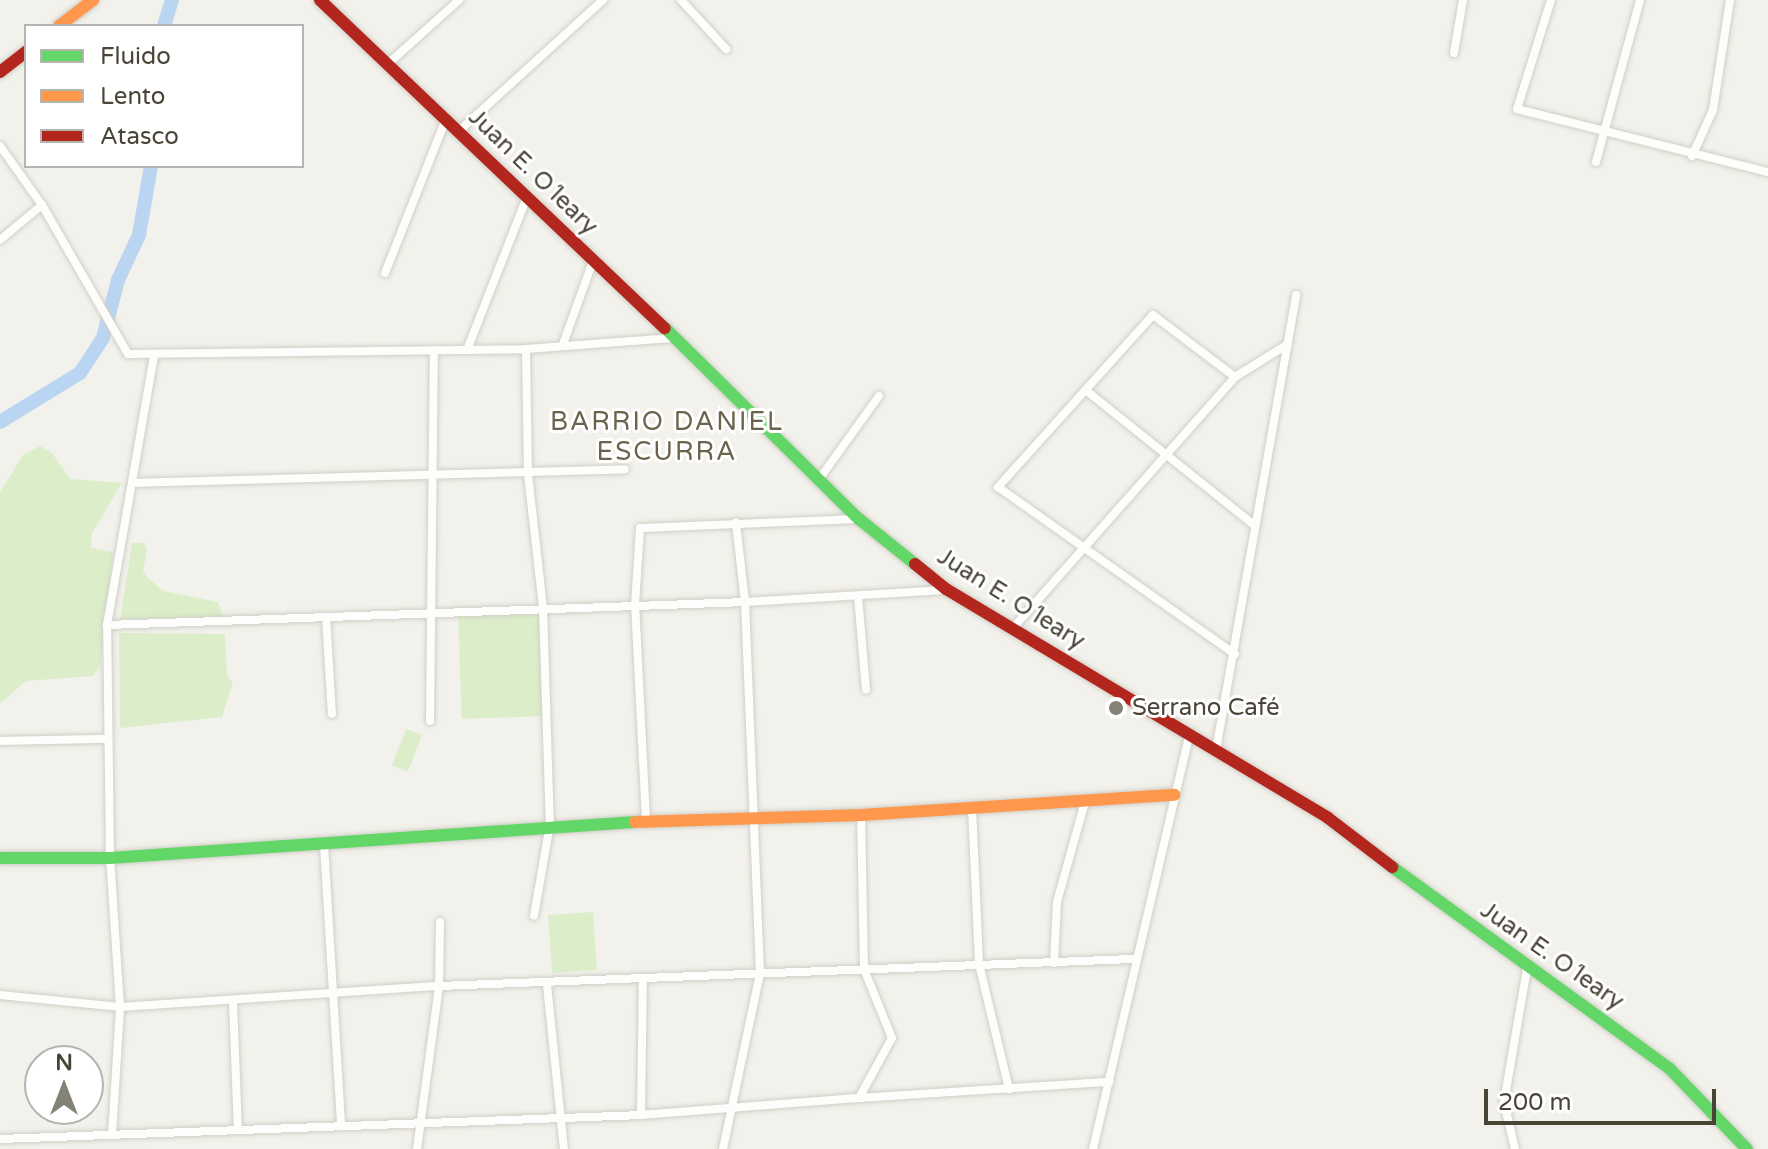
<!DOCTYPE html>
<html>
<head>
<meta charset="utf-8">
<style>
	body { margin:0 }
	#map { position:relative; width:1768px; height:1149px; overflow:hidden; background:#f2f1eb; font-family:"Varela Round",sans-serif }
	div>[style] { position:absolute }
	.green>* { inset:0; background:#dbeec9; transform-origin:0 0 }
	.river>* { height:14px; margin:-7px; padding:0 7px; transform-origin:7px; border-radius:7px; background:#b9d5f2 }
	.roads { filter:drop-shadow(0 0 2px #d0cfc8) drop-shadow(0 0 2px #d0cfc8) }
	.street>* { height:8px; margin:-4px; padding:0 4px; transform-origin:4px; border-radius:4px; background:#fdfdfc }
	.fast>* { height:12px; margin:-6px; padding:0 6px; transform-origin:6px; border-radius:6px; background:#63d668 }
	.slow>* { height:12px; margin:-6px; padding:0 6px; transform-origin:6px; border-radius:6px; background:#ff974d }
	.jam>* { height:12px; margin:-6px; padding:0 6px; transform-origin:6px; border-radius:6px; background:#b3261e }
	.dots>* { width:22px; height:22px; translate:-50% -50%; box-sizing:border-box; border:4px solid #fff; border-radius:50% }
	span { translate:-50% -50%; white-space:nowrap; text-align:center; line-height:1.15; -webkit-text-stroke:6px #fff; paint-order:stroke }
	.street-label { font-size:24px; color:#494436 }
	.poi-label { font-size:24px; color:#494436 }
	.left { translate:0 -50%; text-align:left }
	.neighbourhood-label { font-size:26px; color:#6c634c; letter-spacing:2px }
	.legend { position:absolute; left:24px; top:24px; width:280px; height:144px; box-sizing:border-box; background:#fff; border:2px solid #b6b4af; margin:0; padding:10px 14px; list-style:none; font-size:24px; color:#494436 }
	.legend li { display:flex; align-items:center; gap:16px; height:40px }
	.legend b { width:40px; border:2px solid #b6b4af }
	.north { position:absolute; left:24px; top:1045px; width:80px; height:80px; box-sizing:border-box; background:#fff; border:2px solid #b6b4af; border-radius:50%; rotate:0deg; font-size:22px; font-weight:700; line-height:32px; text-align:center; color:#494436 }
	.north::after { content:''; display:block; margin:auto; width:28px; height:36px; background:#848175; clip-path:polygon(50% 0,100% 100%,50% 72%,0 100%) }
	.scale { position:absolute; left:1484px; top:1089px; width:232px; height:36px; box-sizing:border-box; border:4px solid #494436; border-top:0; padding-left:10px; font-size:24px; line-height:28px; white-space:nowrap; color:#494436; -webkit-text-stroke:6px #fff; paint-order:stroke }
</style>
</head>
<body>
<div id="map">
	<div class="green">
		<div style="clip-path:polygon(40px 446px,52px 453px,70px 479px,122px 483px,92px 533px,91px 548px,113px 552px,100px 666px,93px 676px,26px 681px,0 704px,0 492px,23px 455px)"></div>
		<div style="clip-path:polygon(132px 543px,144px 543px,147px 549px,143px 571px,149px 579px,163px 591px,218px 602px,225px 620px,120px 619px)"></div>
		<div style="left:541px;top:610px;width:106px;height:83px;rotate:88deg"></div>
		<div style="clip-path:polygon(119px 633px,225px 634px,227px 676px,233px 682px,222px 717px,120px 728px)"></div>
		<div style="left:406px;top:729px;width:17px;height:39px;rotate:21deg"></div>
		<div style="left:593px;top:912px;width:58px;height:45px;rotate:86deg"></div>
	</div>
	<div class="river">
		<div style="left:164px;top:26px;width:27px;rotate:-73deg"></div>
		<div style="left:0;top:422px;width:94px;rotate:-31.5deg"></div>
		<div style="left:80px;top:373px;width:42px;rotate:-56.7deg"></div>
		<div style="left:103px;top:338px;width:60px;rotate:-75.5deg"></div>
		<div style="left:118px;top:280px;width:50px;rotate:-65deg"></div>
		<div style="left:139px;top:235px;width:70px;rotate:-80.1deg"></div>
	</div>
	<div class="roads">
		<div class="street">
			<div style="left:681px;top:0;width:67px;rotate:47.4deg"></div>
			<div style="left:1551px;top:0;width:114px;rotate:107.3deg"></div>
			<div style="left:1517px;top:109px;width:259px;rotate:14.1deg"></div>
			<div style="left:1454px;top:53px;width:54px;rotate:-80.4deg"></div>
			<div style="left:390px;top:62px;width:93px;rotate:-41.9deg"></div>
			<div style="left:459px;top:131px;width:195px;rotate:-42.3deg"></div>
			<div style="left:0;top:146px;width:72px;rotate:54.6deg"></div>
			<div style="left:42px;top:205px;width:172px;rotate:60deg"></div>
			<div style="left:128px;top:354px;width:398px;rotate:-0.7deg"></div>
			<div style="left:526px;top:349px;width:146px;rotate:-4.3deg"></div>
			<div style="left:1692px;top:156px;width:51px;rotate:-65.5deg"></div>
			<div style="left:1713px;top:110px;width:111px;rotate:-81.2deg"></div>
			<div style="left:1596px;top:162px;width:168px;rotate:-74.8deg"></div>
			<div style="left:0;top:240px;width:55px;rotate:-39.8deg"></div>
			<div style="left:385px;top:273px;width:166px;rotate:-68.4deg"></div>
			<div style="left:563px;top:344px;width:88px;rotate:-70.1deg"></div>
			<div style="left:526px;top:349px;width:125px;rotate:89.1deg"></div>
			<div style="left:528px;top:474px;width:134px;rotate:83.6deg"></div>
			<div style="left:543px;top:607px;width:217px;rotate:88.2deg"></div>
			<div style="left:550px;top:824px;width:93px;rotate:99.9deg"></div>
			<div style="left:467px;top:350px;width:164px;rotate:-68.6deg"></div>
			<div style="left:1235px;top:377px;width:103px;rotate:-142.9deg"></div>
			<div style="left:1153px;top:315px;width:232px;rotate:132deg"></div>
			<div style="left:998px;top:487px;width:290px;rotate:35.2deg"></div>
			<div style="left:1088px;top:392px;width:213px;rotate:38.7deg"></div>
			<div style="left:820px;top:478px;width:101px;rotate:-54.3deg"></div>
			<div style="left:134px;top:483px;width:491px;rotate:-1.6deg"></div>
			<div style="left:858px;top:596px;width:94px;rotate:85.1deg"></div>
			<div style="left:326px;top:617px;width:97px;rotate:86.5deg"></div>
			<div style="left:107px;top:625px;width:638px;rotate:-2.06deg"></div>
			<div style="left:745px;top:602px;width:201px;rotate:-3.4deg"></div>
			<div style="left:1013px;top:628px;width:335px;rotate:-48.5deg"></div>
			<div style="left:1235px;top:377px;width:62px;rotate:-31.9deg"></div>
			<div style="left:430px;top:721px;width:371px;rotate:-89.4deg"></div>
			<div style="left:0;top:741px;width:108px;rotate:-1.1deg"></div>
			<div style="left:1216px;top:750px;width:462px;rotate:-80deg"></div>
			<div style="left:972px;top:808px;width:156px;rotate:87.4deg"></div>
			<div style="left:979px;top:964px;width:129px;rotate:76.5deg"></div>
			<div style="left:646px;top:820px;width:215px;rotate:-92.9deg"></div>
			<div style="left:635px;top:605px;width:77px;rotate:-86.3deg"></div>
			<div style="left:640px;top:528px;width:219px;rotate:-2.4deg"></div>
			<div style="left:324px;top:845px;width:282px;rotate:86.5deg"></div>
			<div style="left:1054px;top:963px;width:61px;rotate:-87.2deg"></div>
			<div style="left:1057px;top:902px;width:104px;rotate:-74.4deg"></div>
			<div style="left:547px;top:985px;width:165px;rotate:84.1deg"></div>
			<div style="left:0;top:995px;width:121px;rotate:5.7deg"></div>
			<div style="left:120px;top:1007px;width:320px;rotate:-3.8deg"></div>
			<div style="left:439px;top:986px;width:695px;rotate:-2.23deg"></div>
			<div style="left:233px;top:1002px;width:128px;rotate:87.8deg"></div>
			<div style="left:859px;top:1098px;width:251px;rotate:-3.7deg"></div>
			<div style="left:641px;top:1115px;width:137px;rotate:-89.2deg"></div>
			<div style="left:112px;top:1135px;width:128px;rotate:-86.4deg"></div>
			<div style="left:120px;top:1007px;width:149px;rotate:-93.8deg"></div>
			<div style="left:110px;top:858px;width:233px;rotate:-90.7deg"></div>
			<div style="left:107px;top:625px;width:273px;rotate:-80.1deg"></div>
			<div style="left:0;top:1139px;width:641px;rotate:-2.14deg"></div>
			<div style="left:641px;top:1115px;width:219px;rotate:-4.5deg"></div>
			<div style="left:859px;top:1098px;width:68px;rotate:-61.2deg"></div>
			<div style="left:892px;top:1038px;width:74px;rotate:-112.1deg"></div>
			<div style="left:864px;top:969px;width:154px;rotate:-91.1deg"></div>
			<div style="left:417px;top:1149px;width:164px;rotate:-82.3deg"></div>
			<div style="left:439px;top:986px;width:64px;rotate:-89.1deg"></div>
			<div style="left:723px;top:1149px;width:179px;rotate:-78.1deg"></div>
			<div style="left:760px;top:974px;width:372px;rotate:-92.3deg"></div>
			<div style="left:745px;top:602px;width:80px;rotate:-96.5deg"></div>
			<div style="left:1093px;top:1149px;width:424px;rotate:-76.9deg"></div>
			<div style="left:1515px;top:1149px;width:48px;rotate:-103.2deg"></div>
			<div style="left:1504px;top:1102px;width:135px;rotate:-80.2deg"></div>
		</div>
		<div class="fast">
			<div style="left:665px;top:328px;width:272px;rotate:44.6deg"></div>
			<div style="left:859px;top:519px;width:72px;rotate:38.8deg"></div>
			<div style="left:0;top:858px;width:110px"></div>
			<div style="left:110px;top:858px;width:526px;rotate:-3.92deg"></div>
			<div style="left:1392px;top:867px;width:344px;rotate:36deg"></div>
			<div style="left:1670px;top:1069px;width:111px;rotate:46.1deg"></div>
		</div>
		<div class="slow">
			<div style="left:59px;top:26px;width:43px;rotate:-37.4deg"></div>
			<div style="left:635px;top:822px;width:226px;rotate:-1.8deg"></div>
			<div style="left:861px;top:815px;width:314px;rotate:-3.7deg"></div>
		</div>
		<div class="jam">
			<div style="left:320px;top:0;width:476px;rotate:43.6deg"></div>
			<div style="left:0;top:72px;width:33px;rotate:-38deg"></div>
			<div style="left:915px;top:564px;width:40px;rotate:39deg"></div>
			<div style="left:946px;top:589px;width:445px;rotate:30.9deg"></div>
			<div style="left:1328px;top:818px;width:81px;rotate:37.4deg"></div>
		</div>
	</div>
	<div class="dots">
		<div style="left:1116px;top:708px;background:#848175"></div>
	</div>
	<div class="street-label">
		<span style="left:533px;top:172px;rotate:44deg">Juan E. O´leary</span>
		<span style="left:1011px;top:599px;rotate:32deg">Juan E. O´leary</span>
		<span style="left:1552px;top:956px;rotate:35deg">Juan E. O´leary</span>
	</div>
	<div class="poi-label">
		<span class="left" style="left:1132px;top:708px">Serrano Café</span>
	</div>
	<div class="neighbourhood-label">
		<span style="left:667px;top:437px">BARRIO DANIEL<br>ESCURRA</span>
	</div>
	<ul class="legend">
	<li><b style="height:10px;background:#63d668"></b>Fluido</li>
	<li><b style="height:10px;background:#ff974d"></b>Lento</li>
	<li><b style="height:10px;background:#b3261e"></b>Atasco</li>
	</ul>
	<div class="north">N</div>
	<div class="scale">200 m</div>
</div>
</body>
</html>
